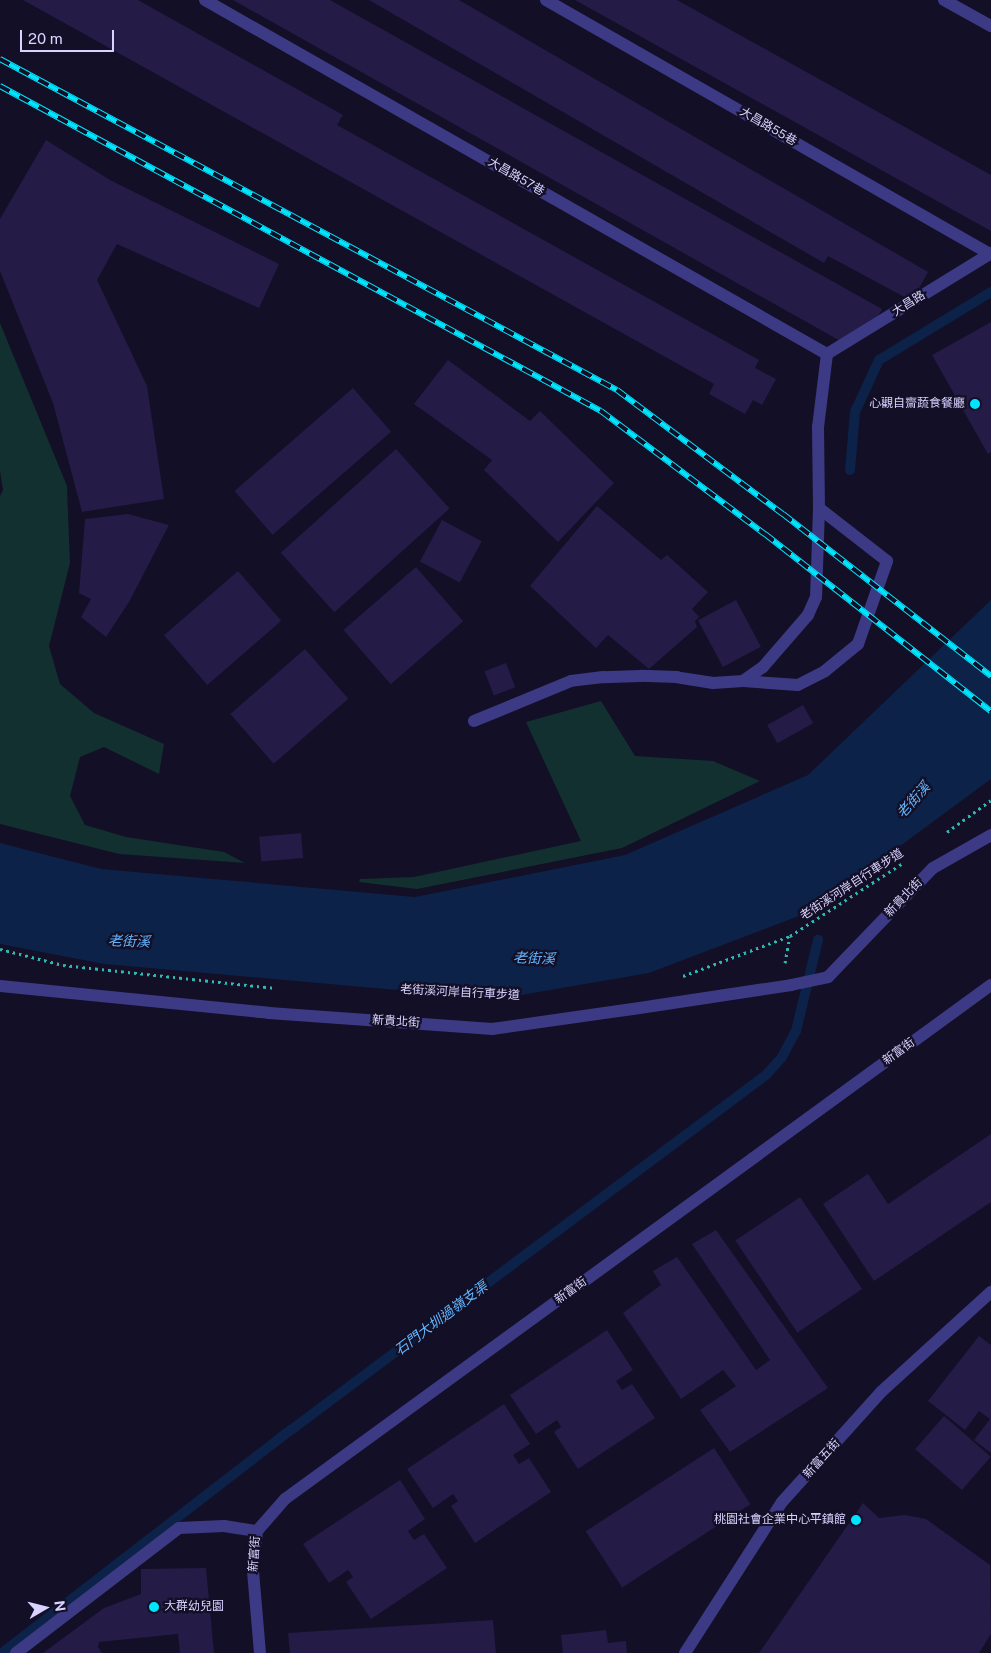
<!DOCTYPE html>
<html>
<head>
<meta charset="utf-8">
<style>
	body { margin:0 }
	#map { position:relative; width:991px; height:1653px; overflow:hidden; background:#130f26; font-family:"Public Sans","Noto Sans TC",sans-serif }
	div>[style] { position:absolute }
	.green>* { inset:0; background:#12302f }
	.water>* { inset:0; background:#0c2248 }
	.stream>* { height:10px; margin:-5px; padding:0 5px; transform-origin:5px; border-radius:5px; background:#0c2248 }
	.building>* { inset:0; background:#241b47; transform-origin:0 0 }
	.path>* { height:3px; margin-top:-1.5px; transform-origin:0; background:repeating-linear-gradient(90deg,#2fb8b0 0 2.5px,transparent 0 6.5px) }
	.lane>* { height:12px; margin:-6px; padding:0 6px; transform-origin:6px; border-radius:6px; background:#3d3a85 }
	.street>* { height:12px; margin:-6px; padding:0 6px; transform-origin:6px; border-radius:6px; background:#3d3a85 }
	.rail>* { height:5.5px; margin-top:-2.75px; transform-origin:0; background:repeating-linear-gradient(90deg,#130f26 0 11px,#00e5ff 0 22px); box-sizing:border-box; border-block:1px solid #00e5ff }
	.dots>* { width:14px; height:14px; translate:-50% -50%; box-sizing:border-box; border:2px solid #130f26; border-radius:50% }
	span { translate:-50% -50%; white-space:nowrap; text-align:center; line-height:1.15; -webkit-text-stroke:4.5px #130f26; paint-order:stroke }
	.street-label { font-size:12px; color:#d9d4ff }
	.poi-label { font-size:12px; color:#d9d4ff }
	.right { translate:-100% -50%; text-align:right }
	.left { translate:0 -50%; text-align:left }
	.water-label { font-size:14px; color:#62b6ff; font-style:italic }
	.north { position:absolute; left:20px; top:1583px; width:50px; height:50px; -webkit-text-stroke:4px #130f26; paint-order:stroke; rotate:82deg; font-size:14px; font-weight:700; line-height:20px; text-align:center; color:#d9d4ff }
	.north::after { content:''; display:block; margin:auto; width:18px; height:22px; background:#d9d4ff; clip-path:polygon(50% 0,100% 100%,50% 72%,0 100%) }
	.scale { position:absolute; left:20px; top:30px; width:94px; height:22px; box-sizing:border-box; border:2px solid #d9d4ff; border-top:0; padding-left:6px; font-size:15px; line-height:18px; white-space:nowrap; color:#d9d4ff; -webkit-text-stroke:4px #130f26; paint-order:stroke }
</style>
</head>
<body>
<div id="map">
	<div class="green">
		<div style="clip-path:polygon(0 323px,67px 486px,70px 563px,49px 646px,60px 684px,94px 713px,164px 744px,159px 774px,104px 747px,80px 757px,70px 796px,85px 825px,126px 837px,224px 852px,245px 863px,119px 854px,0 824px,0 496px,3px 490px,0 471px)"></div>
		<div style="clip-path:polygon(601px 701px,635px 756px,713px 761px,760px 781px,622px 848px,417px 889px,359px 882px,360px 879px,414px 877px,581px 841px,526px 722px)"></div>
	</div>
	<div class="water">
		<div style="clip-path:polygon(991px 600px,991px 779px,812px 911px,649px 973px,498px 999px,104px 964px,0 944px,0 843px,101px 869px,415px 897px,625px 855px,808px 775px)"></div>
	</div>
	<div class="stream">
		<div style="left:850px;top:470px;width:58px;rotate:-85.1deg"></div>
		<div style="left:855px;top:412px;width:57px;rotate:-65.2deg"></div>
		<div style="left:879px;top:360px;width:131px;rotate:-31.3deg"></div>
		<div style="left:2px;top:1653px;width:365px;rotate:-37.7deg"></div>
		<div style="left:291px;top:1430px;width:593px;rotate:-36.77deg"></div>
		<div style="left:766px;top:1075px;width:24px;rotate:-48deg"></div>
		<div style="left:782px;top:1057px;width:30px;rotate:-62deg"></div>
		<div style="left:796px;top:1031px;width:94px;rotate:-76.4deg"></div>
	</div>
	<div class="building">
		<div style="clip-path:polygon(23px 0,138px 0,343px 115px,337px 125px,759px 360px,755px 368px,776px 379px,762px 405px,753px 400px,745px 414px,709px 394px,714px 384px)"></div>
		<div style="clip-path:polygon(233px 0,330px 0,882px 309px,868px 335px,860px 331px,851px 347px)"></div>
		<div style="clip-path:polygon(369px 0,459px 0,928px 272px,912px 301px,828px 256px,824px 263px)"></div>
		<div style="clip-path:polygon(575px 0,677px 0,871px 108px,991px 175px,991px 231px)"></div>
		<div style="clip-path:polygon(46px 140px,110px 180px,279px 264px,259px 308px,117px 244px,97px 280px,147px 386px,164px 499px,82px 512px,53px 403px,0 271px,0 219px)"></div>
		<div style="clip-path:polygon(991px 322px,991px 452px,988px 454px,932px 355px)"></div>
		<div style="clip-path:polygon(448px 360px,530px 421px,540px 411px,614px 483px,558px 542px,484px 470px,492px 460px,414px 404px)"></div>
		<div style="left:353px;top:388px;width:58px;height:157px;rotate:49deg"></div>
		<div style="left:396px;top:449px;width:80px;height:155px;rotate:48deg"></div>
		<div style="clip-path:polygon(597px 506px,661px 560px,667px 555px,708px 592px,692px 609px,699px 617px,695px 621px,697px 627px,649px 669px,608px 635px,596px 648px,530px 586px)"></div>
		<div style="clip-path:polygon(128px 514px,169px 525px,129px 602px,106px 637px,81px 617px,91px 599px,79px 593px,85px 519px)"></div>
		<div style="left:442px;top:520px;width:45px;height:47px;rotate:28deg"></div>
		<div style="left:416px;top:567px;width:72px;height:96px;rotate:49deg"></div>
		<div style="left:238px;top:571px;width:66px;height:98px;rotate:49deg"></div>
		<div style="left:736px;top:600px;width:53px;height:43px;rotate:62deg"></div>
		<div style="left:305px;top:649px;width:66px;height:99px;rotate:49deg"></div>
		<div style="left:506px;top:663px;width:26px;height:23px;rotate:69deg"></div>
		<div style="left:803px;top:705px;width:21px;height:41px;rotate:61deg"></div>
		<div style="left:301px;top:833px;width:25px;height:42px;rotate:85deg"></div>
		<div style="clip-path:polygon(991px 1134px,991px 1202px,874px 1281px,823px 1204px,868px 1174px,888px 1204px)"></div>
		<div style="left:800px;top:1197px;width:111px;height:78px;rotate:56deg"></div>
		<div style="clip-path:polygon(716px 1230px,828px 1388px,730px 1452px,700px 1410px,736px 1386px,723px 1370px,681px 1399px,623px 1313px,661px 1285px,653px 1271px,677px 1257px,756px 1370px,770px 1360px,692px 1244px)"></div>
		<div style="clip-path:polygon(607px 1330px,633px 1370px,616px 1381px,622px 1390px,632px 1384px,655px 1418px,578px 1469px,554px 1432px,561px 1427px,557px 1420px,536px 1434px,510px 1395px)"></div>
		<div style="clip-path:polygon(979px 1336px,991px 1345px,991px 1453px,974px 1440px,990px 1419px,979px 1411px,965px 1430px,928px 1401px)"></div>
		<div style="clip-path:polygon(504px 1404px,530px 1444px,513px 1455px,519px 1464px,529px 1458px,551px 1492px,475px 1543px,451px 1506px,458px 1501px,453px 1494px,433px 1508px,407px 1469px)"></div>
		<div style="left:944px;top:1416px;width:62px;height:44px;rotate:41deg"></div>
		<div style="left:714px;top:1448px;width:67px;height:153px;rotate:57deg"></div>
		<div style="clip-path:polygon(400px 1480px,425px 1519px,408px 1531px,414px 1540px,424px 1534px,447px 1568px,371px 1619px,346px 1582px,353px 1577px,348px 1570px,329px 1583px,303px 1544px)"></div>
		<div style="clip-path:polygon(863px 1503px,879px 1518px,905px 1515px,926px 1519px,990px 1565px,991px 1634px,979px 1653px,759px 1653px)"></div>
		<div style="clip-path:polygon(206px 1568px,214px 1653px,180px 1653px,178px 1634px,99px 1642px,98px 1647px,102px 1653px,43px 1653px,104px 1608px,141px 1594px,141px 1569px)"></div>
		<div style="clip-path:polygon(493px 1620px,496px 1653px,290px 1653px,288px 1633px)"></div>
		<div style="clip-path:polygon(606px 1630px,608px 1643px,626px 1641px,627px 1653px,563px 1653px,561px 1635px)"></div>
	</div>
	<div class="path">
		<div style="left:947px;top:832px;width:54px;rotate:-36deg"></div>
		<div style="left:0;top:949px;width:65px;rotate:14.3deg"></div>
		<div style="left:63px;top:965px;width:214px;rotate:6.2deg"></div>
		<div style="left:785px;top:963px;width:27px;rotate:-80deg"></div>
		<div style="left:683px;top:976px;width:114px;rotate:-20.5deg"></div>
		<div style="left:790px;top:936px;width:135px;rotate:-32.9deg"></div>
	</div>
	<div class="lane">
		<div style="left:205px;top:0;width:716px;rotate:29.65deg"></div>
		<div style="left:827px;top:354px;width:74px;rotate:97deg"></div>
		<div style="left:818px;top:427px;width:81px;rotate:89.3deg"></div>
		<div style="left:819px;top:508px;width:89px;rotate:91.9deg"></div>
		<div style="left:816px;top:597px;width:20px;rotate:114deg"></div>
		<div style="left:808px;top:615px;width:69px;rotate:130.9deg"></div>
		<div style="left:763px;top:667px;width:24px;rotate:145deg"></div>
		<div style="left:743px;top:681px;width:30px;rotate:176deg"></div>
		<div style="left:713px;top:683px;width:36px;rotate:-171deg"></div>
		<div style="left:677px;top:677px;width:36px;rotate:-178deg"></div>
		<div style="left:641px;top:676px;width:38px;rotate:178deg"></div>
		<div style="left:603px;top:677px;width:32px;rotate:173deg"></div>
		<div style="left:571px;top:681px;width:105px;rotate:157.6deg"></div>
		<div style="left:546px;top:0;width:512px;rotate:29.77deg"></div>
		<div style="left:944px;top:0;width:54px;rotate:29deg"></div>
		<div style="left:743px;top:681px;width:55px;rotate:4.2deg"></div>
		<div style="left:798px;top:685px;width:30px;rotate:-27deg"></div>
		<div style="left:825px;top:671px;width:43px;rotate:-39.3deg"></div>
		<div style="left:858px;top:644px;width:88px;rotate:-70.7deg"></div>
		<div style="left:887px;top:561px;width:86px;rotate:-142.1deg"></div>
		<div style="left:16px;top:1653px;width:205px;rotate:-37.5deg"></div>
		<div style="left:179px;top:1528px;width:45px;rotate:-2.5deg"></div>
		<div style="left:224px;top:1526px;width:33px;rotate:9deg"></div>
		<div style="left:260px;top:1653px;width:82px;rotate:-94.9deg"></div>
		<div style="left:253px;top:1571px;width:40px;rotate:-84.3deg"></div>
		<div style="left:257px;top:1531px;width:43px;rotate:-48.8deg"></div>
		<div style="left:285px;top:1499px;width:873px;rotate:-36.06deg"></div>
		<div style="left:685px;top:1653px;width:179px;rotate:-57.3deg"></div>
		<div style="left:782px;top:1502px;width:148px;rotate:-48deg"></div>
		<div style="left:881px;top:1392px;width:149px;rotate:-42.3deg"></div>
	</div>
	<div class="street">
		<div style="left:827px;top:354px;width:193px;rotate:-31.6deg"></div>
		<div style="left:0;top:986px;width:270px;rotate:5.7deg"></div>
		<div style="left:269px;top:1013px;width:224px;rotate:4.1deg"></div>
		<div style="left:492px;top:1029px;width:142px;rotate:-8.1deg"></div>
		<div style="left:633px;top:1009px;width:160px;rotate:-8.6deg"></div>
		<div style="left:791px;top:985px;width:38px;rotate:-12deg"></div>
		<div style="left:828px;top:977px;width:151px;rotate:-46.1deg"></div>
		<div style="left:933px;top:868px;width:67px;rotate:-29.6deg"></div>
	</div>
	<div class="rail">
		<div style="left:0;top:59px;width:700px;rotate:28.21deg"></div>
		<div style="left:617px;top:390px;width:207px;rotate:36.8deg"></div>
		<div style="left:783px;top:514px;width:264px;rotate:37.9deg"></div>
		<div style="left:0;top:86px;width:683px;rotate:28.4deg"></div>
		<div style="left:601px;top:411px;width:205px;rotate:36.9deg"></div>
		<div style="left:765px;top:534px;width:287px;rotate:38.1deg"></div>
	</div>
	<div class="dots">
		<div style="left:975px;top:404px;background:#00e5ff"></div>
		<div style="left:856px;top:1520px;background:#00e5ff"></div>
		<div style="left:154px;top:1607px;background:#00e5ff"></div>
	</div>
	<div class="street-label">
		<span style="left:768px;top:127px;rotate:30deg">大昌路55巷</span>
		<span style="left:516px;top:177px;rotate:30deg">大昌路57巷</span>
		<span style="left:909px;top:304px;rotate:-32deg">大昌路</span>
		<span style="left:852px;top:885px;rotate:-33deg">老街溪河岸自行車步道</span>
		<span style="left:904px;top:898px;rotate:-46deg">新貴北街</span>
		<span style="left:460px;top:993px;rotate:3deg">老街溪河岸自行車步道</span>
		<span style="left:396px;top:1022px;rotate:4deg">新貴北街</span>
		<span style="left:899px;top:1052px;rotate:-36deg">新富街</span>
		<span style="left:571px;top:1291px;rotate:-36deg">新富街</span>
		<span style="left:822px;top:1459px;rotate:-48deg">新富五街</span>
		<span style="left:255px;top:1554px;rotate:-86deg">新富街</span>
	</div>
	<div class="poi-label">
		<span class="right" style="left:965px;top:404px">心觀自齋蔬食餐廳</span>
		<span class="right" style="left:846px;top:1520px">桃園社會企業中心平鎮館</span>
		<span class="left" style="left:164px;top:1607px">大群幼兒園</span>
	</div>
	<div class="water-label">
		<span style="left:913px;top:800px;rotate:-48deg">老街溪</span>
		<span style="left:129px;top:941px;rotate:2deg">老街溪</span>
		<span style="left:534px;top:958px;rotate:2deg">老街溪</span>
		<span style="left:441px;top:1318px;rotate:-37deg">石門大圳過嶺支渠</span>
	</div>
	<div class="north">N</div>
	<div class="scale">20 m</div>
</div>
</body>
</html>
